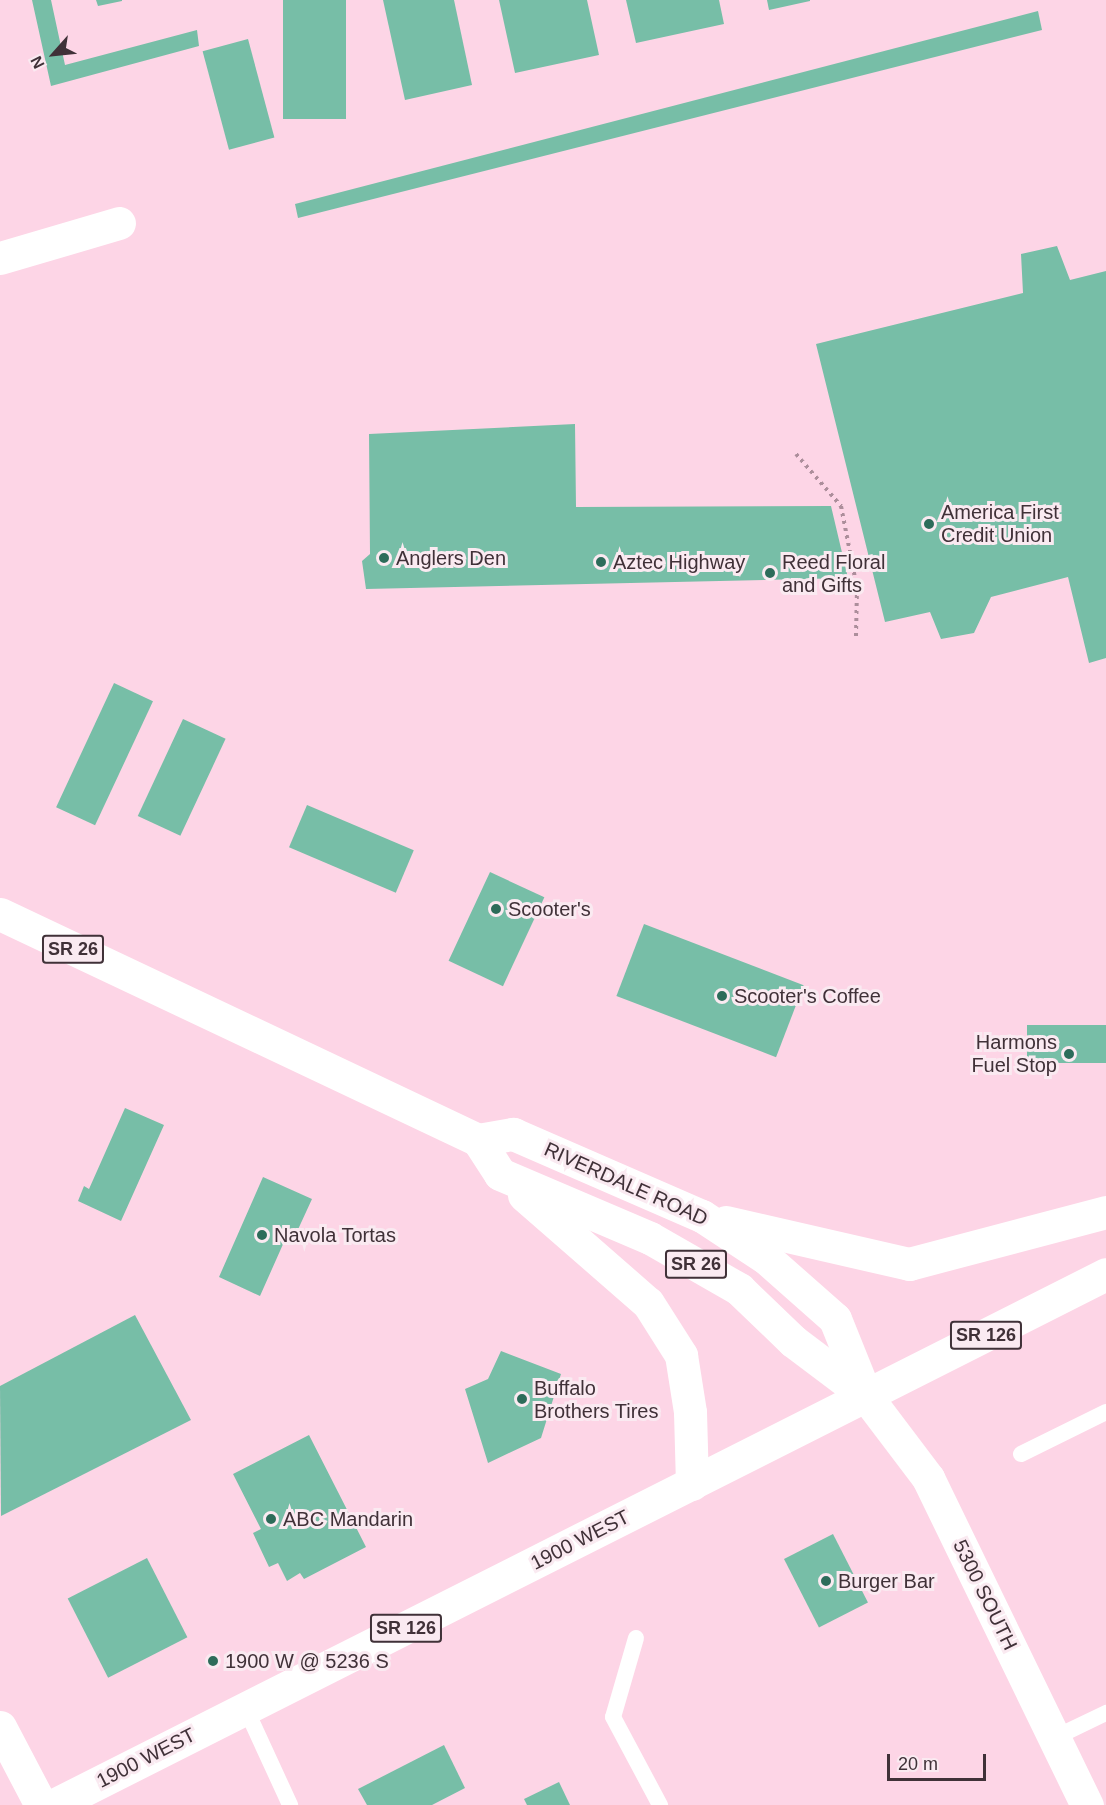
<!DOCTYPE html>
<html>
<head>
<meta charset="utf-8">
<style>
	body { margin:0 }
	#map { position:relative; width:1106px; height:1805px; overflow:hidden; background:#fdd5e6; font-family:Helvetica,sans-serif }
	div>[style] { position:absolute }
	.building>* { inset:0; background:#77bea7; transform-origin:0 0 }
	.path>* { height:4px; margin-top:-2px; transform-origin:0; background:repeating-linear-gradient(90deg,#ac8e9b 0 3px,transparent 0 7.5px) }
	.lane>* { height:16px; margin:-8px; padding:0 8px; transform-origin:8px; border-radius:8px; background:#fff }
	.street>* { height:33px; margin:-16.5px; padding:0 16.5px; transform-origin:16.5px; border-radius:16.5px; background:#fff }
	.primary>* { height:33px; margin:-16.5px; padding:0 16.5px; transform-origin:16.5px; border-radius:16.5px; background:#fff }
	.dots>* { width:16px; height:16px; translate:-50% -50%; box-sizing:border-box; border:3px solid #faeaf1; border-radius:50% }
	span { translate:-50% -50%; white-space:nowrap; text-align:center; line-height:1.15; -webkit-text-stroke:6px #faeaf1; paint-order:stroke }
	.shield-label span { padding:2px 4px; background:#faeaf1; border:2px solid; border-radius:4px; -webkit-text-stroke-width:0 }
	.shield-label { font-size:18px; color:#403138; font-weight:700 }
	.poi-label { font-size:20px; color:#403138 }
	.left { translate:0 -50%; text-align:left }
	.right { translate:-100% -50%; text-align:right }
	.street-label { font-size:20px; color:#403138 }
	.north { position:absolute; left:24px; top:24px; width:60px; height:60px; -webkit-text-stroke:4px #faeaf1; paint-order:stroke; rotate:243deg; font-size:16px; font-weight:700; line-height:24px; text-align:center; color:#403138 }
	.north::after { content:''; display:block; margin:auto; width:21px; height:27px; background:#403138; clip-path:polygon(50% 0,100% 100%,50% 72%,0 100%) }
	.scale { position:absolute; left:887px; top:1754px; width:99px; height:27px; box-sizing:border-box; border:3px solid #403138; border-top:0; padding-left:8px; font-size:18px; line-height:21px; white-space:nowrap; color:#403138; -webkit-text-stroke:4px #faeaf1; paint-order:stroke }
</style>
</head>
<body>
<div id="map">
	<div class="building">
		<div style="clip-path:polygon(32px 0,51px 0,65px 65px,197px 30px,199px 46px,51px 86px)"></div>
		<div style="clip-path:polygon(96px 0,122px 0,122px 1px,98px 6px)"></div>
		<div style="left:283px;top:0;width:63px;height:119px"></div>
		<div style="clip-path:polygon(383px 0,454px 0,472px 85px,405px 100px)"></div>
		<div style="clip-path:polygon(499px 0,587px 0,599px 55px,515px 73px)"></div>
		<div style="clip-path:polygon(626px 0,719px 0,724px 24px,636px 43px)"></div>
		<div style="clip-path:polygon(767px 0,810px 0,810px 1px,769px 10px)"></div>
		<div style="clip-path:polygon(1038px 11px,1042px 30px,298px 218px,295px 204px)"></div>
		<div style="left:248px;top:39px;width:102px;height:47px;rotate:75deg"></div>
		<div style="clip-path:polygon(1057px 246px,1070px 280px,1106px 271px,1106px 658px,1089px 663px,1068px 577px,991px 597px,974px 633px,941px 639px,930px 612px,885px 622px,816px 344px,1023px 293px,1021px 254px)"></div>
		<div style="clip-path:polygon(575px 424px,576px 507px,831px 506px,848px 578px,366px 589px,362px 561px,370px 554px,369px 434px)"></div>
		<div style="left:114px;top:683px;width:43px;height:137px;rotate:25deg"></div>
		<div style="left:183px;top:719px;width:47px;height:107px;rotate:25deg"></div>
		<div style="left:307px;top:805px;width:116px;height:46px;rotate:23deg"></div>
		<div style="left:490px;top:872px;width:60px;height:98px;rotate:25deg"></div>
		<div style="left:644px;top:924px;width:171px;height:77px;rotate:21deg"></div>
		<div style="left:1106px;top:1025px;width:38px;height:79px;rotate:90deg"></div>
		<div style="clip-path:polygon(125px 1108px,164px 1125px,121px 1221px,78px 1201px,84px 1186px,89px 1189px)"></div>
		<div style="clip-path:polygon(263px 1177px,312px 1199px,295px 1236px,288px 1233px,260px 1296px,219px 1277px)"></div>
		<div style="clip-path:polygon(135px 1315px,191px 1420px,1px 1516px,0 1386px)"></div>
		<div style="clip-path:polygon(501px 1351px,561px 1374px,541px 1438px,488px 1463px,465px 1389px,488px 1379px)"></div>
		<div style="clip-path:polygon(309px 1435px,366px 1547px,304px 1579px,300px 1573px,287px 1581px,278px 1563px,269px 1567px,253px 1533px,261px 1529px,233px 1474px)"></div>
		<div style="left:833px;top:1534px;width:77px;height:55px;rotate:63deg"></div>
		<div style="left:147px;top:1558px;width:89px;height:89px;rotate:63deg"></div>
		<div style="clip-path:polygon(444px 1745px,465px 1788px,432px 1805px,367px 1805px,358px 1789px)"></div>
		<div style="clip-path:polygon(559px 1782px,570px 1805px,527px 1805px,524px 1799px)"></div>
	</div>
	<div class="path">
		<div style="left:796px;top:454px;width:69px;rotate:49.1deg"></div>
		<div style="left:841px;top:506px;width:84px;rotate:79deg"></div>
		<div style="left:857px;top:588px;width:48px;rotate:91.2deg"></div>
	</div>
	<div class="lane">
		<div style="left:1021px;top:1454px;width:95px;rotate:-26.3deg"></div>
		<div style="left:636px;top:1638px;width:82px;rotate:106.2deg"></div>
		<div style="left:613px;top:1717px;width:100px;rotate:61.9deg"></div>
		<div style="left:245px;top:1707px;width:108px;rotate:65.3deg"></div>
		<div style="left:1054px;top:1738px;width:58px;rotate:-25.7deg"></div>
	</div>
	<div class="street">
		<div style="left:0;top:258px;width:124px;rotate:-16.4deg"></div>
		<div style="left:866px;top:1396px;width:103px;rotate:52.9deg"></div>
		<div style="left:928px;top:1478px;width:364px;rotate:64.1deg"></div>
		<div style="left:0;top:1727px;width:88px;rotate:62.3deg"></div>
	</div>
	<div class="primary">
		<div style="left:0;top:914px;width:529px;rotate:25.3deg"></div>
		<div style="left:478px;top:1140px;width:40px;rotate:57.1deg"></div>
		<div style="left:500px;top:1174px;width:163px;rotate:23.1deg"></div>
		<div style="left:650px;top:1238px;width:103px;rotate:29.8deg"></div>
		<div style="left:739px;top:1289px;width:75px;rotate:43.9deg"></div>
		<div style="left:793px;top:1341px;width:91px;rotate:37deg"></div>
		<div style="left:478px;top:1140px;width:36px;rotate:-10deg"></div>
		<div style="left:513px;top:1134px;width:206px;rotate:23.5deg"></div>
		<div style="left:702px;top:1216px;width:77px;rotate:33.3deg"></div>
		<div style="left:766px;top:1258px;width:92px;rotate:41.5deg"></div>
		<div style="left:835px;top:1319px;width:83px;rotate:68.1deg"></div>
		<div style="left:524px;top:1195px;width:164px;rotate:41.1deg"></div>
		<div style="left:648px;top:1303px;width:62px;rotate:57.6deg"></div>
		<div style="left:681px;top:1355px;width:58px;rotate:81deg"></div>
		<div style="left:690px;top:1412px;width:72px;rotate:88.4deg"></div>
		<div style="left:726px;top:1222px;width:188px;rotate:12.9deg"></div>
		<div style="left:909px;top:1264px;width:204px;rotate:-14.8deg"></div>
		<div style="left:54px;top:1805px;width:1178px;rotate:-26.78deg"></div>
	</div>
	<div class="dots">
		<div style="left:929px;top:524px;background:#2d6c5a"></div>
		<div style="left:384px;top:558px;background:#2d6c5a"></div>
		<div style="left:601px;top:562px;background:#2d6c5a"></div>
		<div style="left:770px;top:573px;background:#2d6c5a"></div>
		<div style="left:496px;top:909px;background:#2d6c5a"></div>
		<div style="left:722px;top:996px;background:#2d6c5a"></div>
		<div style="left:1069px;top:1054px;background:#2d6c5a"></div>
		<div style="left:262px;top:1235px;background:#2d6c5a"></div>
		<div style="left:522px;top:1399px;background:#2d6c5a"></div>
		<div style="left:271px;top:1519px;background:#2d6c5a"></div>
		<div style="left:826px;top:1581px;background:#2d6c5a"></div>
		<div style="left:213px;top:1661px;background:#2d6c5a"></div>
	</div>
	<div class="shield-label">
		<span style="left:73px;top:949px">SR 26</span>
		<span style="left:696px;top:1264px">SR 26</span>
		<span style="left:986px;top:1335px">SR 126</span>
		<span style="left:406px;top:1628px">SR 126</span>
	</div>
	<div class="poi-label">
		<span class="left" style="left:941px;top:524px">America First<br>Credit Union</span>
		<span class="left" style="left:396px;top:558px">Anglers Den</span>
		<span class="left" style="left:613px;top:562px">Aztec Highway</span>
		<span class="left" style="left:782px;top:574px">Reed Floral<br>and Gifts</span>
		<span class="left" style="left:508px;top:909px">Scooter's</span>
		<span class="left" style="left:734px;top:996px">Scooter's Coffee</span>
		<span class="right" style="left:1057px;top:1054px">Harmons<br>Fuel Stop</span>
		<span class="left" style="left:274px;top:1235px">Navola Tortas</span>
		<span class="left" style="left:534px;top:1400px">Buffalo<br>Brothers Tires</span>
		<span class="left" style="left:283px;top:1519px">ABC Mandarin</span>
		<span class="left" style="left:838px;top:1581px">Burger Bar</span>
		<span class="left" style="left:225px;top:1661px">1900 W @ 5236 S</span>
	</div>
	<div class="street-label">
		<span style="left:626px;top:1184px;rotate:24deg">RIVERDALE ROAD</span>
		<span style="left:580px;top:1540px;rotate:-27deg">1900 WEST</span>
		<span style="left:985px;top:1595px;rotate:64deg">5300 SOUTH</span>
		<span style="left:146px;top:1758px;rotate:-27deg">1900 WEST</span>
	</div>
	<div class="north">N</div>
	<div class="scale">20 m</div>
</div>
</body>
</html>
